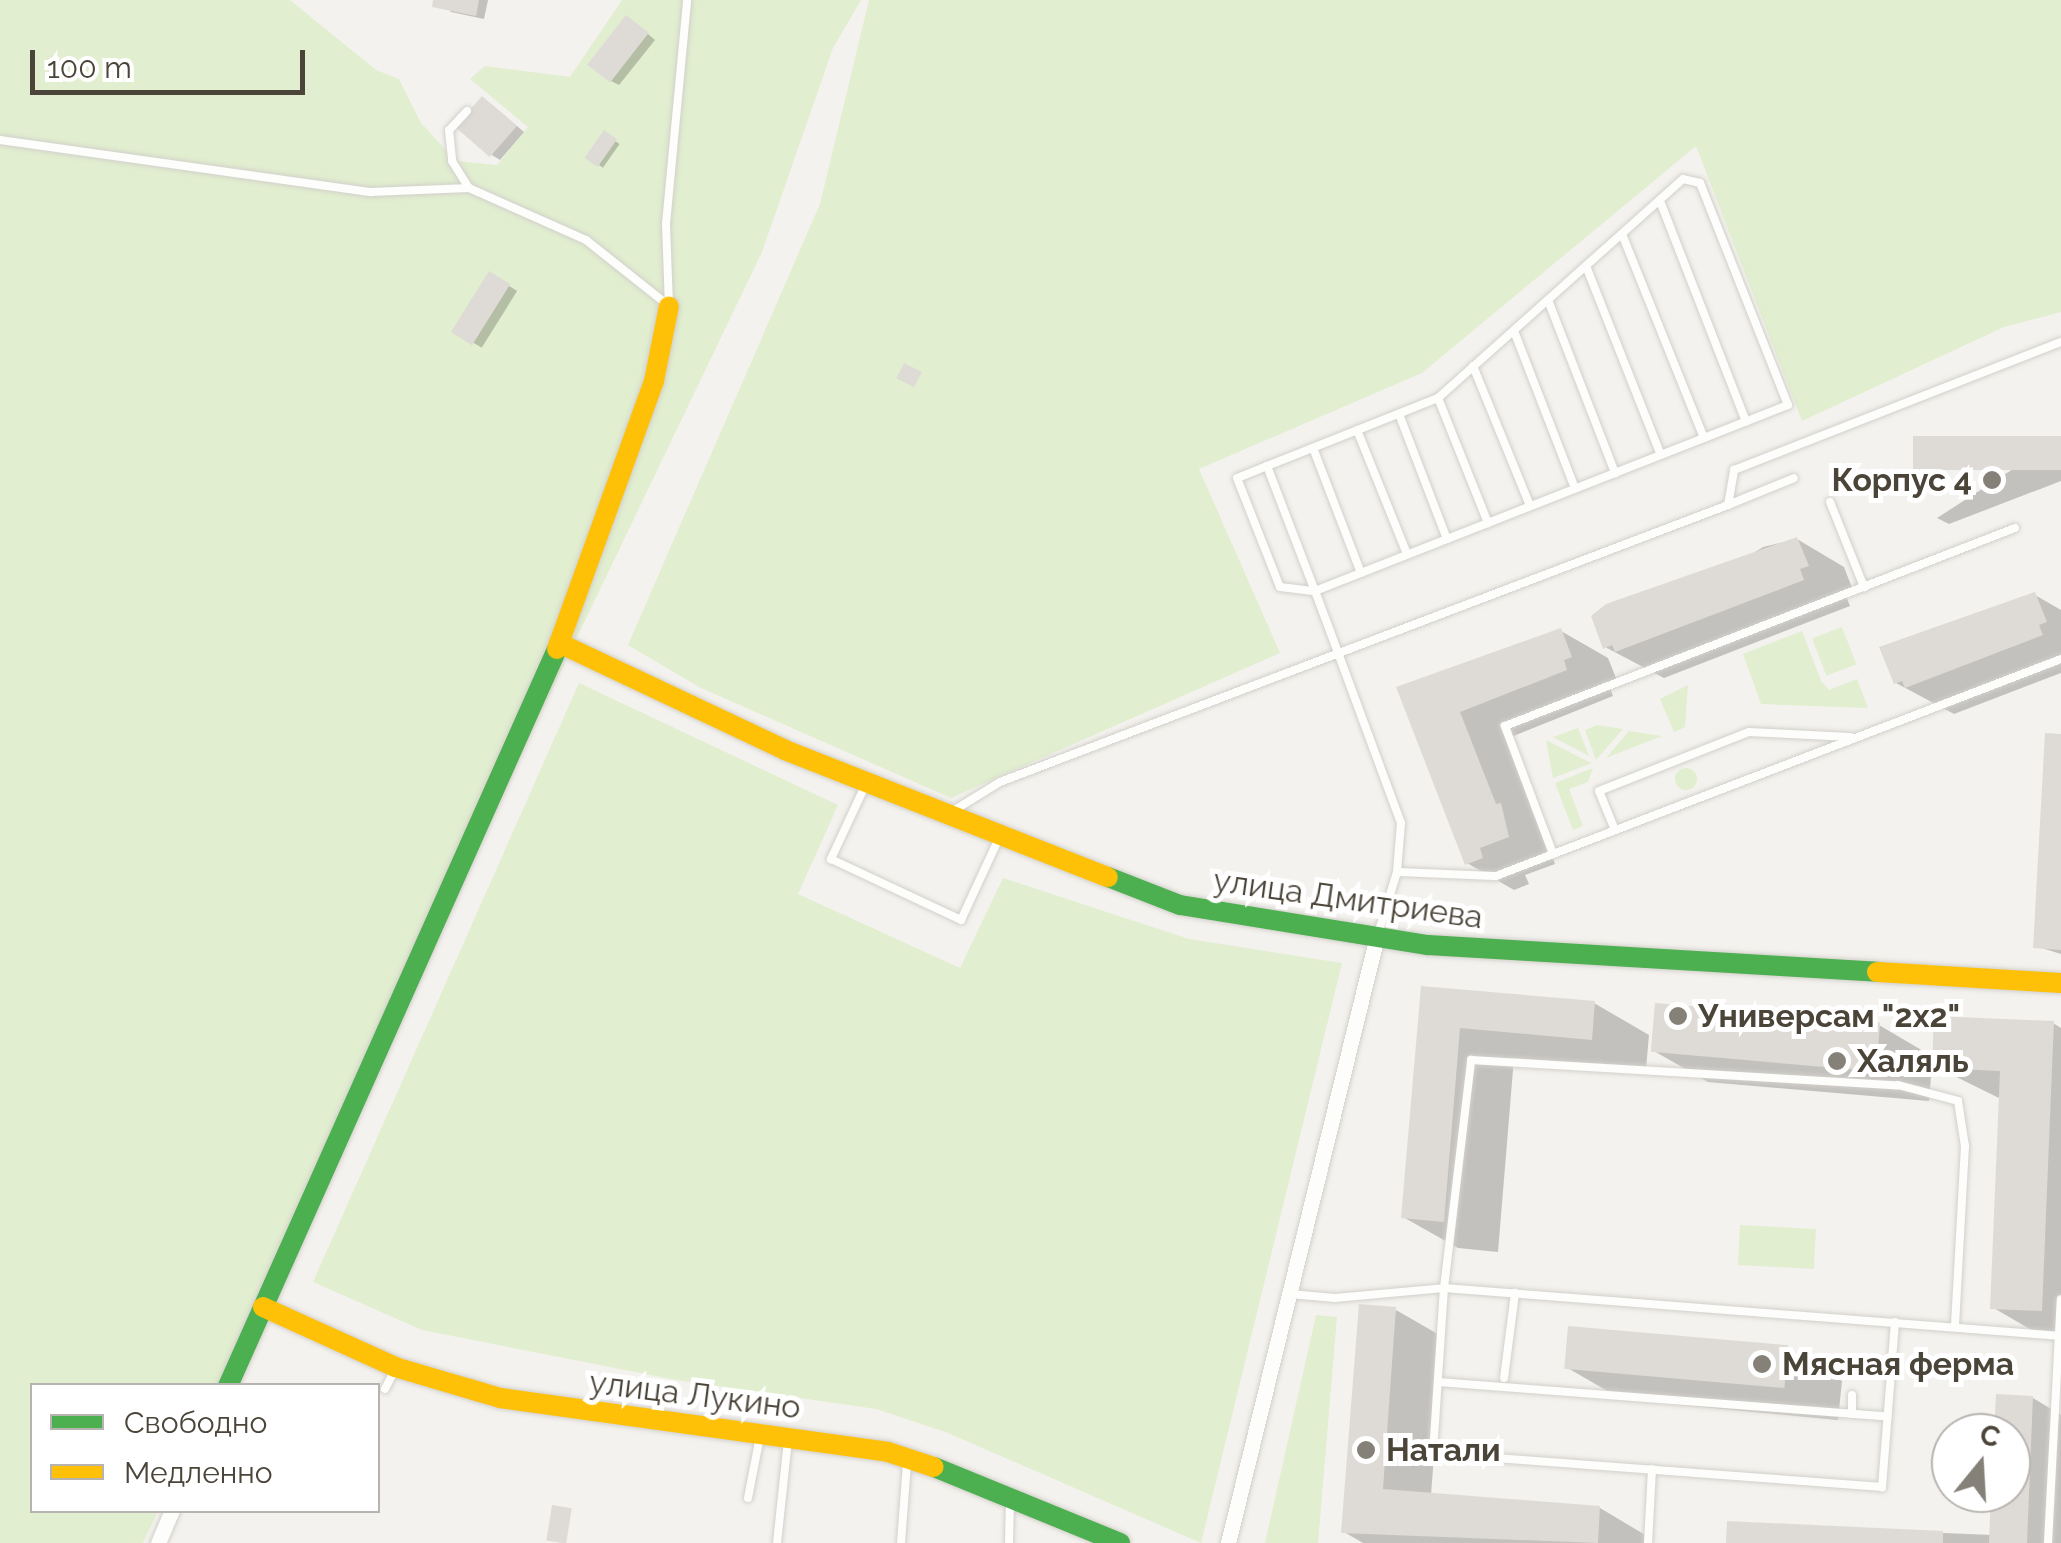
<!DOCTYPE html>
<html>
<head>
<meta charset="utf-8">
<style>
	body { margin:0 }
	#map { position:relative; width:2061px; height:1543px; overflow:hidden; background:#f4f2ee; font-family:Raleway,sans-serif }
	div>[style] { position:absolute }
	.green>* { inset:0; background:#e1eecf; transform-origin:0 0 }
	.round { border-radius:50% }
	.shadow>* { inset:0; background:#0003; transform-origin:0 0 }
	.building>* { inset:0; background:#dedbd6; transform-origin:0 0 }
	.roads { filter:drop-shadow(0 0 2px #d2d0cb) drop-shadow(0 0 2px #d2d0cb) }
	.lane>* { height:8px; margin:-4px; padding:0 4px; transform-origin:4px; border-radius:4px; background:#fdfdfc }
	.street>* { height:15px; margin:-7.5px; padding:0 7.5px; transform-origin:7.5px; border-radius:7.5px; background:#fdfdfc }
	.fast>* { height:20px; margin:-10px; padding:0 10px; transform-origin:10px; border-radius:10px; background:#4caf50 }
	.slow>* { height:20px; margin:-10px; padding:0 10px; transform-origin:10px; border-radius:10px; background:#ffc107 }
	.dots>* { width:28px; height:28px; translate:-50% -50%; box-sizing:border-box; border:5px solid #fff; border-radius:50% }
	span { translate:-50% -50%; white-space:nowrap; text-align:center; line-height:1.15; -webkit-text-stroke:10px #fff; paint-order:stroke }
	.poi-label { font-size:32px; color:#4b4439; font-weight:700 }
	.right { translate:-100% -50%; text-align:right }
	.left { translate:0 -50%; text-align:left }
	.street-label { font-size:32px; color:#4b4439 }
	.legend { position:absolute; left:30px; top:1383px; width:350px; height:130px; box-sizing:border-box; background:#fff; border:2px solid #b7b4b0; margin:0; padding:12px 18px; list-style:none; font-size:30px; color:#4b4439 }
	.legend li { display:flex; align-items:center; gap:20px; height:50px }
	.legend b { width:50px; border:2px solid #b7b4b0 }
	.north { position:absolute; left:1931px; top:1413px; width:100px; height:100px; box-sizing:border-box; background:#fff; border:2px solid #b7b4b0; border-radius:50%; rotate:18deg; font-size:28px; font-weight:700; line-height:40px; text-align:center; color:#4b4439 }
	.north::after { content:''; display:block; margin:auto; width:35px; height:45px; background:#868178; clip-path:polygon(50% 0,100% 100%,50% 72%,0 100%) }
	.scale { position:absolute; left:30px; top:50px; width:275px; height:45px; box-sizing:border-box; border:5px solid #4b4439; border-top:0; padding-left:12px; font-size:30px; line-height:35px; white-space:nowrap; color:#4b4439; -webkit-text-stroke:8px #fff; paint-order:stroke }
</style>
</head>
<body>
<div id="map">
	<div class="green">
		<div style="clip-path:polygon(0 0,290px 0,376px 70px,399px 79px,421px 123px,456px 161px,497px 165px,528px 127px,470px 79px,485px 66px,570px 77px,622px 0,861px 0,833px 48px,762px 252px,218px 1385px,32px 1386px,32px 1510px,158px 1511px,143px 1543px,0 1543px)"></div>
		<div style="clip-path:polygon(869px 0,2061px 0,2061px 312px,2004px 327px,1802px 421px,1696px 146px,1422px 373px,1199px 469px,1280px 653px,951px 798px,699px 687px,628px 645px,820px 204px)"></div>
		<div style="left:1842px;top:627px;width:40px;height:32px;rotate:69deg"></div>
		<div style="clip-path:polygon(1802px 631px,1821px 681px,1829px 690px,1857px 679px,1868px 708px,1761px 704px,1743px 654px)"></div>
		<div style="clip-path:polygon(579px 683px,838px 805px,798px 894px,960px 968px,1003px 878px,1189px 939px,1342px 963px,1201px 1543px,948px 1433px,876px 1409px,676px 1380px,422px 1330px,313px 1282px)"></div>
		<div style="clip-path:polygon(1688px 685px,1685px 727px,1674px 732px,1660px 699px)"></div>
		<div style="clip-path:polygon(1597px 725px,1623px 729px,1596px 760px,1585px 730px)"></div>
		<div style="clip-path:polygon(1578px 728px,1589px 756px,1553px 737px)"></div>
		<div style="clip-path:polygon(1629px 731px,1662px 736px,1606px 758px)"></div>
		<div style="clip-path:polygon(1546px 740px,1591px 763px,1592px 763px,1553px 778px)"></div>
		<div class="round" style="left:1675px;top:768px;width:22px;height:22px"></div>
		<div style="clip-path:polygon(1593px 768px,1588px 782px,1569px 789px,1583px 826px,1573px 830px,1555px 783px)"></div>
		<div style="left:1740px;top:1225px;width:76px;height:40px;rotate:3deg"></div>
		<div style="clip-path:polygon(1316px 1315px,1337px 1317px,1318px 1543px,1265px 1543px)"></div>
	</div>
	<div class="shadow">
		<div style="clip-path:polygon(444px 0,488px 0,484px 19px,451px 12px)"></div>
		<div style="clip-path:polygon(635px 23px,655px 40px,619px 85px,611px 81px)"></div>
		<div style="clip-path:polygon(491px 104px,524px 132px,500px 160px,492px 155px)"></div>
		<div style="left:604px;top:133px;width:19px;height:29px;rotate:35deg"></div>
		<div style="left:490px;top:274px;width:32px;height:67px;rotate:32deg"></div>
		<div style="clip-path:polygon(2061px 438px,2061px 481px,1949px 524px,1937px 518px)"></div>
		<div style="clip-path:polygon(1797px 539px,1844px 567px,1854px 593px,1846px 596px,1850px 606px,1664px 678px,1605px 647px,1763px 547px)"></div>
		<div style="clip-path:polygon(2035px 595px,2061px 610px,2061px 673px,1954px 714px,1896px 683px)"></div>
		<div style="clip-path:polygon(1561px 631px,1608px 658px,1618px 683px,1609px 686px,1613px 696px,1506px 739px,1555px 864px,1525px 875px,1529px 884px,1514px 890px,1467px 863px,1400px 689px)"></div>
		<div style="clip-path:polygon(2061px 736px,2061px 954px,2035px 946px)"></div>
		<div style="clip-path:polygon(1423px 989px,1594px 1003px,1649px 1035px,1646px 1069px,1514px 1058px,1498px 1252px,1458px 1248px,1403px 1217px)"></div>
		<div style="clip-path:polygon(2053px 1023px,2061px 1028px,2061px 1339px,2047px 1339px,1992px 1307px,2001px 1099px,1932px 1065px,1929px 1101px,1708px 1082px,1654px 1051px,1879px 1025px,1935px 1058px)"></div>
		<div style="clip-path:polygon(1396px 1310px,1443px 1337px,1431px 1495px,1600px 1508px,1647px 1536px,1646px 1543px,1363px 1543px,1344px 1532px)"></div>
		<div style="clip-path:polygon(1787px 1349px,1842px 1381px,1838px 1420px,1621px 1399px,1566px 1367px)"></div>
		<div style="clip-path:polygon(2033px 1398px,2061px 1415px,2061px 1543px,1728px 1543px,1729px 1524px,1992px 1535px,1994px 1493px,2011px 1493px,2011px 1433px,1997px 1433px)"></div>
	</div>
	<div class="building">
		<div style="clip-path:polygon(433px 0,479px 0,476px 16px,432px 7px)"></div>
		<div style="left:626px;top:15px;width:29px;height:63px;rotate:38deg"></div>
		<div style="left:482px;top:96px;width:46px;height:41px;rotate:41deg"></div>
		<div style="left:604px;top:130px;width:16px;height:34px;rotate:35deg"></div>
		<div style="left:489px;top:271px;width:25px;height:72px;rotate:32deg"></div>
		<div style="left:904px;top:363px;width:20px;height:17px;rotate:27deg"></div>
		<div style="left:2061px;top:436px;width:34px;height:148px;rotate:90deg"></div>
		<div style="clip-path:polygon(1797px 537px,1809px 566px,1800px 569px,1804px 580px,1615px 652px,1612px 645px,1603px 649px,1591px 616px,1606px 604px)"></div>
		<div style="clip-path:polygon(2035px 592px,2047px 622px,2039px 625px,2043px 635px,1905px 688px,1902px 681px,1894px 684px,1879px 647px)"></div>
		<div style="clip-path:polygon(1561px 628px,1572px 657px,1564px 660px,1567px 670px,1460px 712px,1496px 804px,1501px 803px,1509px 837px,1480px 848px,1483px 858px,1465px 865px,1396px 687px)"></div>
		<div style="clip-path:polygon(2045px 733px,2061px 734px,2061px 950px,2033px 948px)"></div>
		<div style="clip-path:polygon(1421px 986px,1595px 1001px,1592px 1040px,1460px 1028px,1444px 1222px,1401px 1218px)"></div>
		<div style="left:1655px;top:1003px;width:226px;height:49px;rotate:5deg"></div>
		<div style="clip-path:polygon(1934px 1016px,2054px 1021px,2042px 1311px,1990px 1309px,2000px 1071px,1932px 1068px)"></div>
		<div style="clip-path:polygon(1359px 1304px,1396px 1307px,1383px 1489px,1600px 1506px,1598px 1543px,1341px 1533px)"></div>
		<div style="left:1568px;top:1326px;width:221px;height:43px;rotate:5deg"></div>
		<div style="clip-path:polygon(1996px 1394px,2033px 1396px,2027px 1543px,1989px 1543px,1991px 1493px,2011px 1493px,2011px 1433px,1994px 1433px)"></div>
		<div style="left:552px;top:1505px;width:20px;height:36px;rotate:9deg"></div>
		<div style="clip-path:polygon(1727px 1521px,1943px 1531px,1943px 1543px,1726px 1543px)"></div>
	</div>
	<div class="roads">
		<div class="lane">
			<div style="left:467px;top:111px;width:26px;rotate:133deg"></div>
			<div style="left:449px;top:130px;width:31px;rotate:84deg"></div>
			<div style="left:452px;top:161px;width:32px;rotate:58deg"></div>
			<div style="left:0;top:140px;width:375px;rotate:8deg"></div>
			<div style="left:371px;top:192px;width:98px;rotate:-2.3deg"></div>
			<div style="left:469px;top:188px;width:128px;rotate:24deg"></div>
			<div style="left:586px;top:240px;width:106px;rotate:38.5deg"></div>
			<div style="left:1660px;top:201px;width:237px;rotate:68.7deg"></div>
			<div style="left:1622px;top:234px;width:220px;rotate:68.1deg"></div>
			<div style="left:1586px;top:266px;width:203px;rotate:68.4deg"></div>
			<div style="left:1548px;top:300px;width:186px;rotate:68.8deg"></div>
			<div style="left:669px;top:306px;width:82px;rotate:-92.1deg"></div>
			<div style="left:666px;top:224px;width:225px;rotate:-84.6deg"></div>
			<div style="left:1514px;top:331px;width:168px;rotate:68.8deg"></div>
			<div style="left:1473px;top:366px;width:151px;rotate:67.8deg"></div>
			<div style="left:1438px;top:398px;width:135px;rotate:68.2deg"></div>
			<div style="left:1399px;top:414px;width:134px;rotate:69deg"></div>
			<div style="left:1357px;top:430px;width:134px;rotate:68deg"></div>
			<div style="left:1313px;top:448px;width:134px;rotate:69deg"></div>
			<div style="left:1267px;top:466px;width:32px;rotate:158deg"></div>
			<div style="left:1237px;top:478px;width:117px;rotate:68.5deg"></div>
			<div style="left:1280px;top:587px;width:35px;rotate:7deg"></div>
			<div style="left:1315px;top:591px;width:508px;rotate:-21.47deg"></div>
			<div style="left:1788px;top:405px;width:239px;rotate:-111.6deg"></div>
			<div style="left:1700px;top:183px;width:17px;rotate:-167deg"></div>
			<div style="left:1683px;top:179px;width:329px;rotate:138.2deg"></div>
			<div style="left:1438px;top:398px;width:184px;rotate:158.3deg"></div>
			<div style="left:1267px;top:466px;width:134px;rotate:69deg"></div>
			<div style="left:1315px;top:591px;width:43px;rotate:69.4deg"></div>
			<div style="left:1330px;top:631px;width:205px;rotate:69.7deg"></div>
			<div style="left:1401px;top:823px;width:49px;rotate:94.7deg"></div>
			<div style="left:1397px;top:872px;width:68px;rotate:107.1deg"></div>
			<div style="left:1830px;top:502px;width:92px;rotate:68.2deg"></div>
			<div style="left:1728px;top:505px;width:71px;rotate:-22.2deg"></div>
			<div style="left:865px;top:786px;width:81px;rotate:115deg"></div>
			<div style="left:831px;top:859px;width:144px;rotate:25.1deg"></div>
			<div style="left:961px;top:920px;width:90px;rotate:-65.1deg"></div>
			<div style="left:953px;top:811px;width:55px;rotate:-31.7deg"></div>
			<div style="left:1000px;top:782px;width:779px;rotate:-20.83deg"></div>
			<div style="left:1728px;top:505px;width:36px;rotate:-80deg"></div>
			<div style="left:1734px;top:470px;width:351px;rotate:-21.4deg"></div>
			<div style="left:1615px;top:830px;width:42px;rotate:-112.3deg"></div>
			<div style="left:1599px;top:791px;width:161px;rotate:-21.5deg"></div>
			<div style="left:1749px;top:732px;width:101px;rotate:2.8deg"></div>
			<div style="left:1553px;top:854px;width:137px;rotate:-110.6deg"></div>
			<div style="left:1505px;top:726px;width:547px;rotate:-21.22deg"></div>
			<div style="left:1397px;top:872px;width:99px;rotate:2.3deg"></div>
			<div style="left:1496px;top:876px;width:605px;rotate:-21.01deg"></div>
			<div style="left:1290px;top:1294px;width:45px;rotate:5.1deg"></div>
			<div style="left:1335px;top:1298px;width:109px;rotate:-5.2deg"></div>
			<div style="left:1444px;top:1288px;width:619px;rotate:4.45deg"></div>
			<div style="left:1895px;top:1322px;width:166px;rotate:94.5deg"></div>
			<div style="left:1882px;top:1487px;width:450px;rotate:-175.7deg"></div>
			<div style="left:1433px;top:1453px;width:165px;rotate:-86.2deg"></div>
			<div style="left:1444px;top:1288px;width:230px;rotate:-83.2deg"></div>
			<div style="left:1471px;top:1060px;width:428px;rotate:3.4deg"></div>
			<div style="left:1898px;top:1085px;width:62px;rotate:14.9deg"></div>
			<div style="left:1958px;top:1101px;width:46px;rotate:81.2deg"></div>
			<div style="left:1965px;top:1146px;width:181px;rotate:93.2deg"></div>
			<div style="left:1504px;top:1378px;width:86px;rotate:-82.6deg"></div>
			<div style="left:1438px;top:1382px;width:451px;rotate:4.4deg"></div>
			<div style="left:385px;top:1389px;width:20px;rotate:-63deg"></div>
			<div style="left:1852px;top:1414px;width:19px;rotate:-90deg"></div>
			<div style="left:748px;top:1498px;width:63px;rotate:-79deg"></div>
			<div style="left:777px;top:1543px;width:104px;rotate:-83.9deg"></div>
			<div style="left:901px;top:1543px;width:80px;rotate:-85.7deg"></div>
			<div style="left:1009px;top:1543px;width:45px;rotate:-88.7deg"></div>
			<div style="left:1648px;top:1543px;width:74px;rotate:-86.9deg"></div>
			<div style="left:2048px;top:1543px;width:244px;rotate:-87deg"></div>
		</div>
		<div class="street">
			<div style="left:158px;top:1543px;width:36px;rotate:-67deg"></div>
			<div style="left:1228px;top:1543px;width:621px;rotate:-76.21deg"></div>
		</div>
		<div class="fast">
			<div style="left:1108px;top:877px;width:77px;rotate:21.3deg"></div>
			<div style="left:1180px;top:905px;width:251px;rotate:9.2deg"></div>
			<div style="left:1428px;top:945px;width:450px;rotate:3.4deg"></div>
			<div style="left:228px;top:1386px;width:807px;rotate:-65.94deg"></div>
			<div style="left:934px;top:1467px;width:201px;rotate:22.2deg"></div>
		</div>
		<div class="slow">
			<div style="left:559px;top:643px;width:250px;rotate:25.3deg"></div>
			<div style="left:785px;top:750px;width:347px;rotate:21.5deg"></div>
			<div style="left:557px;top:649px;width:285px;rotate:-70.1deg"></div>
			<div style="left:654px;top:381px;width:76px;rotate:-78.7deg"></div>
			<div style="left:1877px;top:972px;width:184px;rotate:3.4deg"></div>
			<div style="left:263px;top:1307px;width:145px;rotate:24.4deg"></div>
			<div style="left:395px;top:1367px;width:109px;rotate:16.4deg"></div>
			<div style="left:500px;top:1398px;width:392px;rotate:7.9deg"></div>
			<div style="left:888px;top:1452px;width:48px;rotate:18.1deg"></div>
		</div>
	</div>
	<div class="dots">
		<div style="left:1992px;top:480px;background:#868178"></div>
		<div style="left:1678px;top:1016px;background:#868178"></div>
		<div style="left:1837px;top:1061px;background:#868178"></div>
		<div style="left:1762px;top:1364px;background:#868178"></div>
		<div style="left:1366px;top:1450px;background:#868178"></div>
	</div>
	<div class="poi-label">
		<span class="right" style="left:1972px;top:480px">Корпус 4</span>
		<span class="left" style="left:1698px;top:1016px">Универсам "2x2"</span>
		<span class="left" style="left:1857px;top:1061px">Халяль</span>
		<span class="left" style="left:1782px;top:1364px">Мясная ферма</span>
		<span class="left" style="left:1386px;top:1450px">Натали</span>
	</div>
	<div class="street-label">
		<span style="left:1348px;top:899px;rotate:8deg">улица Дмитриева</span>
		<span style="left:695px;top:1395px;rotate:7deg">улица Лукино</span>
	</div>
	<ul class="legend">
	<li><b style="height:12px;background:#4caf50"></b>Свободно</li>
	<li><b style="height:12px;background:#ffc107"></b>Медленно</li>
	</ul>
	<div class="north">С</div>
	<div class="scale">100 m</div>
</div>
</body>
</html>
